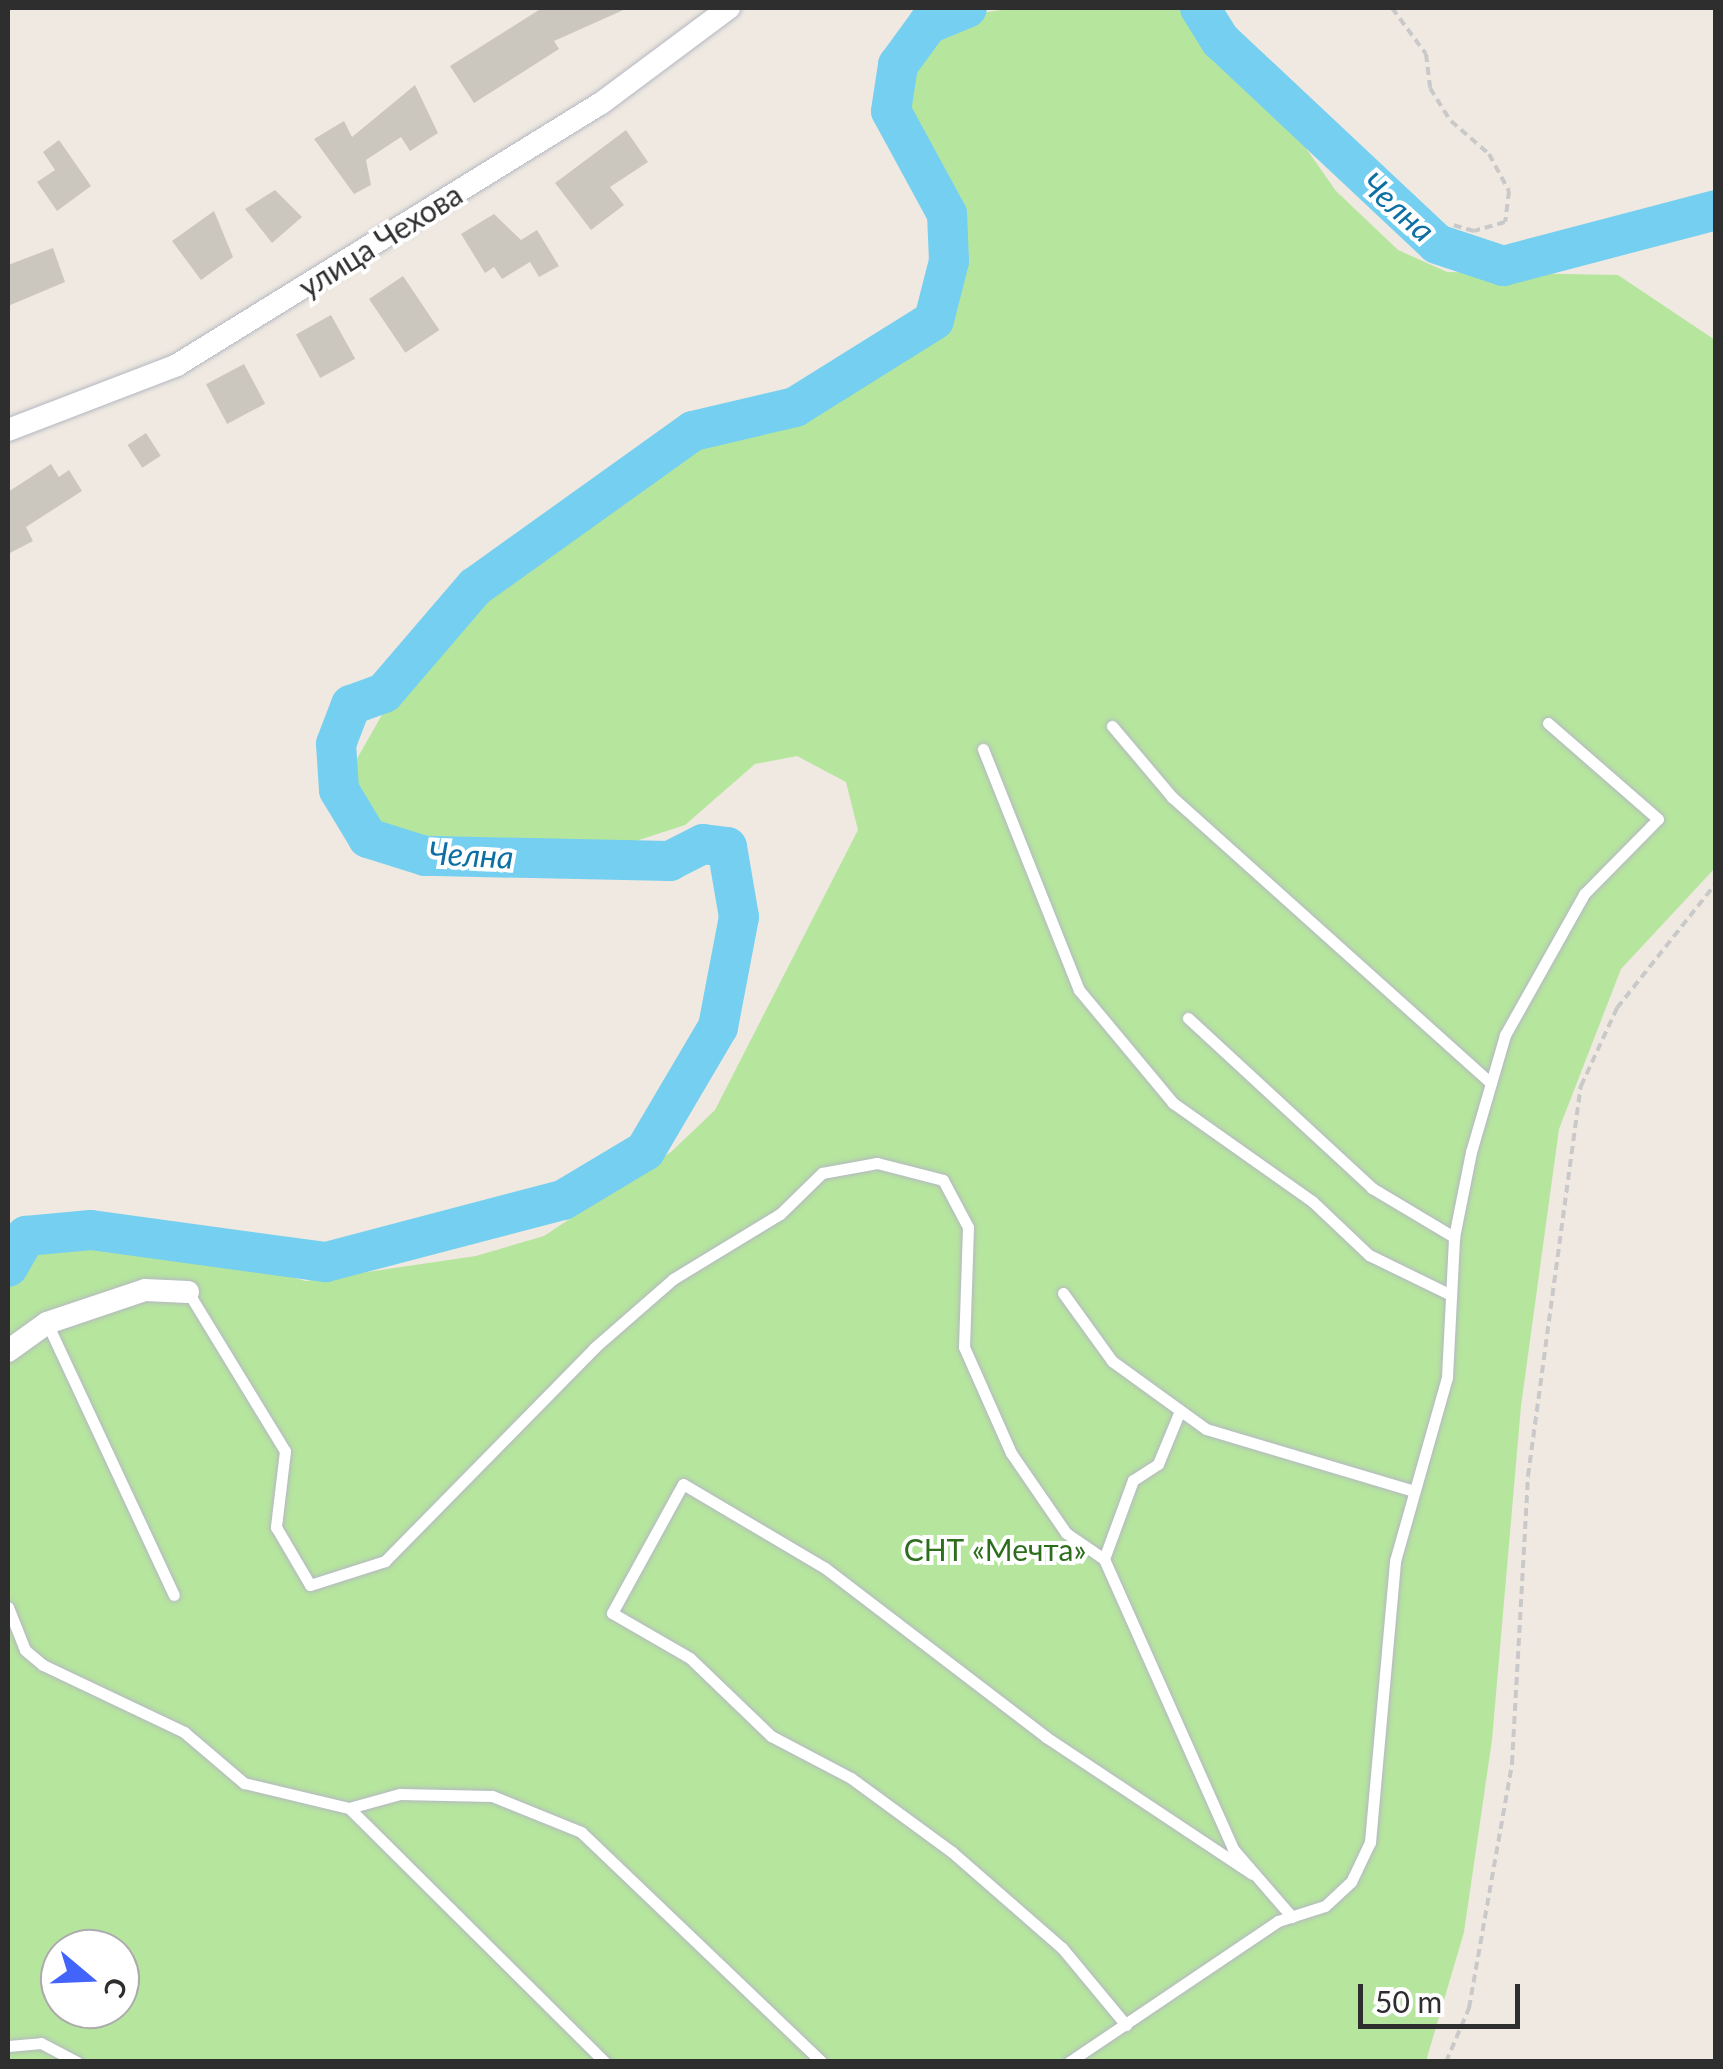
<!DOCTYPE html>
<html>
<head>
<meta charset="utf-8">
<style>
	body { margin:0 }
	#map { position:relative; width:1723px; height:2069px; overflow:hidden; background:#efe9e1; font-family:Lato,sans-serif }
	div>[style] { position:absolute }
	.green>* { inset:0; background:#b6e59e }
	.river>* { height:40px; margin:-20px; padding:0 20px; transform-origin:20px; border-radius:20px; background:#75cff0 }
	.building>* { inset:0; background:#cbc7bf; transform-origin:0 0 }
	.path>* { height:4px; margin-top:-2px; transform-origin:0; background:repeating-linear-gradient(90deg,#c9c9c9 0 8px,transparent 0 13px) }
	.roads { filter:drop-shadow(0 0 2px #b4b7c1) drop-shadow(0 0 2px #b4b7c1) }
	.lane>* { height:11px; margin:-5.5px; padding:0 5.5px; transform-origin:5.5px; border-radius:5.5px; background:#fff }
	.street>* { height:22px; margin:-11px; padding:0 11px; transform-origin:11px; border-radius:11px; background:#fff }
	span { translate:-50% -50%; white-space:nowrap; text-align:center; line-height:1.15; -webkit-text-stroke:8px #fff; paint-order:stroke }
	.street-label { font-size:30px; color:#2e2e2e }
	.park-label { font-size:30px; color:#2c6e1b }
	.water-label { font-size:32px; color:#0d6fa3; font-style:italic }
	.frame { position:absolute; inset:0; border:10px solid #2e2e2e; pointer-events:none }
	.north { position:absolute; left:40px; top:1929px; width:100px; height:100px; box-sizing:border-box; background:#fff; border:2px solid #ababab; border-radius:50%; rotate:109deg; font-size:28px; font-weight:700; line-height:40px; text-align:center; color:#2e2e2e }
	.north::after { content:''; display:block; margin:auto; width:35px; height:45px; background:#4264fb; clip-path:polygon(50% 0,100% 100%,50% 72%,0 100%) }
	.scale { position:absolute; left:1358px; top:1984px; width:162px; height:45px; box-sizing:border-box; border:5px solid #2e2e2e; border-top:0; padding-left:12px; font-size:30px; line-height:35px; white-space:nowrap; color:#2e2e2e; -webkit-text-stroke:8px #fff; paint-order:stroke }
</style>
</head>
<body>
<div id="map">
	<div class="green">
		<div style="clip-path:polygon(evenodd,1015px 8px,1198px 8px,1215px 57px,1284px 117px,1336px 191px,1398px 250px,1447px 272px,1618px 275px,1715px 340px,1715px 868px,1621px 969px,1559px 1129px,1521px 1406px,1492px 1740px,1464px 1932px,1426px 2061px,8px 2061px,8px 1274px,38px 1239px,63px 1231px,113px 1233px,306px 1281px,476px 1256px,544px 1236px,671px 1152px,715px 1110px,858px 830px,846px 782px,797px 756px,755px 764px,685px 825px,547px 870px,512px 871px,377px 851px,352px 827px,343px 783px,402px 680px,488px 585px,625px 486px,750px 425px,876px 380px,916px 346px,929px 309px,937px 219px,886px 133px,888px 95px,899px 61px,929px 34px,967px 15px,1015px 8px,60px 1949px,120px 1949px,120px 2009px,60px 2009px,60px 1949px)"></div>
	</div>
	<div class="river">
		<div style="left:1200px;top:8px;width:39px;rotate:58deg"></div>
		<div style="left:1221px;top:41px;width:296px;rotate:43.2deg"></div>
		<div style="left:1437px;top:244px;width:70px;rotate:18.4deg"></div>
		<div style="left:1503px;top:266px;width:220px;rotate:-14.7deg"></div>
		<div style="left:8px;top:1267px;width:36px;rotate:-60deg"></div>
		<div style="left:26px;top:1236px;width:65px;rotate:-5.3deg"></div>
		<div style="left:91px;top:1230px;width:237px;rotate:7.8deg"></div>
		<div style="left:326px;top:1262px;width:245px;rotate:-14.7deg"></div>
		<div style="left:563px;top:1200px;width:96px;rotate:-30.9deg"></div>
		<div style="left:645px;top:1151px;width:144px;rotate:-59.5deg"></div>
		<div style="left:718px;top:1027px;width:112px;rotate:-79.2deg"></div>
		<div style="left:739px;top:917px;width:71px;rotate:-99.7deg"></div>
		<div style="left:727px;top:847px;width:24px;rotate:-173deg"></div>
		<div style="left:703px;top:844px;width:37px;rotate:153deg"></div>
		<div style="left:670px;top:861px;width:245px;rotate:-178.8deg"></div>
		<div style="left:425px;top:856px;width:60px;rotate:-162.5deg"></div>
		<div style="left:368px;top:838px;width:56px;rotate:-121.1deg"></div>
		<div style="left:339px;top:790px;width:46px;rotate:-93.7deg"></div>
		<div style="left:336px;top:744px;width:42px;rotate:-69deg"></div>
		<div style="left:351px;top:705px;width:35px;rotate:-20deg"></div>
		<div style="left:384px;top:693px;width:140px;rotate:-49.4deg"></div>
		<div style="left:475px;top:587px;width:268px;rotate:-35.6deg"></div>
		<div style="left:693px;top:431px;width:105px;rotate:-13.2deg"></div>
		<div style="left:795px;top:407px;width:164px;rotate:-32deg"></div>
		<div style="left:934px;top:320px;width:61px;rotate:-75.7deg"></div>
		<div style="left:949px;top:261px;width:47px;rotate:-92.4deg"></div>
		<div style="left:947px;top:214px;width:117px;rotate:-118.5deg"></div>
		<div style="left:891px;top:111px;width:47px;rotate:-81.3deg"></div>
		<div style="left:898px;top:65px;width:51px;rotate:-53.8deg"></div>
		<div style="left:928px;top:24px;width:42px;rotate:-22.3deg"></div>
	</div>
	<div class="building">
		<div style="clip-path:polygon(542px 8px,628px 8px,554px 41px,559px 49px,474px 103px,450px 66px)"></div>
		<div style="clip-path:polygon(415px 85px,438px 133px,410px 151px,401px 137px,366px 160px,371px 185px,354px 194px,314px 139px,344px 121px,352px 137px)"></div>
		<div style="clip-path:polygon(626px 130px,648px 162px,610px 187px,624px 205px,591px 230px,555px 183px)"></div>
		<div style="clip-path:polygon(59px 140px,91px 186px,57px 211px,37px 182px,55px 170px,43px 152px)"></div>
		<div style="clip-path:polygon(275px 190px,302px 217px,272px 243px,245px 209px)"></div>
		<div style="clip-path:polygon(214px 211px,233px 257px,201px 280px,172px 241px)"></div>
		<div style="clip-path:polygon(494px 214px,521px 240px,537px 230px,559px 266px,539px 277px,530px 262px,502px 279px,494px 267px,485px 273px,461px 234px)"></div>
		<div style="clip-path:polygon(53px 248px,65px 282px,8px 306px,8px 265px)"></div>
		<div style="left:403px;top:276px;width:65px;height:41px;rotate:56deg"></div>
		<div style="left:331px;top:315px;width:50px;height:40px;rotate:61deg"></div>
		<div style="left:244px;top:364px;width:45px;height:43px;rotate:62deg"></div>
		<div style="left:146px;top:433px;width:27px;height:22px;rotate:57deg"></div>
		<div style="clip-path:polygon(51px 464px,59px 477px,69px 470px,82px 491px,26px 527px,33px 541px,8px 554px,8px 492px)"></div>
	</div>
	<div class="path">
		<div style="left:1392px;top:8px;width:57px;rotate:53.5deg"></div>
		<div style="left:1426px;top:54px;width:34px;rotate:83deg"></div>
		<div style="left:1430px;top:88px;width:39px;rotate:58deg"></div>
		<div style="left:1451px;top:121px;width:50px;rotate:41deg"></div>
		<div style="left:1489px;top:154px;width:42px;rotate:61.6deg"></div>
		<div style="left:1509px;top:191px;width:31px;rotate:97deg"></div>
		<div style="left:1505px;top:222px;width:32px;rotate:164deg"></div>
		<div style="left:1474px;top:231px;width:25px;rotate:-164deg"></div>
		<div style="left:1446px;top:2062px;width:59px;rotate:-66.9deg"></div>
		<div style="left:1469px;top:2008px;width:249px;rotate:-80deg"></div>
		<div style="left:1512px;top:1763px;width:287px;rotate:-86.8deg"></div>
		<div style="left:1528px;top:1476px;width:394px;rotate:-82.3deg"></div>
		<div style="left:1581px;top:1086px;width:86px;rotate:-65.2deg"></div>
		<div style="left:1617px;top:1008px;width:159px;rotate:-51.6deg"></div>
	</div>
	<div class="roads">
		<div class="lane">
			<div style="left:1112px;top:726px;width:93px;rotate:49.8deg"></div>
			<div style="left:1172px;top:797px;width:428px;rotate:41.9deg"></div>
			<div style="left:983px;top:749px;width:259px;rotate:68.3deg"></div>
			<div style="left:1079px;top:990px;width:147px;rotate:50.2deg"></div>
			<div style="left:1173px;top:1103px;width:170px;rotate:35.2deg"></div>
			<div style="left:1312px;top:1201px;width:79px;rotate:43.5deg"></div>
			<div style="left:1369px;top:1255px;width:91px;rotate:26deg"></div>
			<div style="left:1188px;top:1018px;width:251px;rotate:42.7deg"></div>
			<div style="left:1372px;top:1188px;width:96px;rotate:30.9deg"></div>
			<div style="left:188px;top:1292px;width:186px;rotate:58.6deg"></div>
			<div style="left:285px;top:1451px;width:77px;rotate:96.8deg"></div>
			<div style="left:276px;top:1527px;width:67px;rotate:59.6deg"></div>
			<div style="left:310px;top:1585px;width:79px;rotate:-17.7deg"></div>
			<div style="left:385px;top:1561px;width:298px;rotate:-45.5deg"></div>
			<div style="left:594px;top:1348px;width:105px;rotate:-41.1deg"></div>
			<div style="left:673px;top:1279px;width:125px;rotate:-31.3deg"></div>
			<div style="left:780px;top:1214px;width:59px;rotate:-44.3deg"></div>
			<div style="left:822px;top:1173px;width:56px;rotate:-10.3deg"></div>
			<div style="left:877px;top:1163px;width:68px;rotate:14.4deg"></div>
			<div style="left:943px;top:1180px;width:53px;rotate:62deg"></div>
			<div style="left:968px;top:1227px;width:120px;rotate:91.9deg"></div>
			<div style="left:964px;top:1347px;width:116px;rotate:66.1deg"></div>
			<div style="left:1011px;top:1453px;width:97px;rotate:55.5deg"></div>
			<div style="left:1066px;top:1533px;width:46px;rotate:34.4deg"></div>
			<div style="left:1063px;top:1293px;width:84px;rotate:54.2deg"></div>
			<div style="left:1112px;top:1361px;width:116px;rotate:35.9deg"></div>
			<div style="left:1206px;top:1429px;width:214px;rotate:16.6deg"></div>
			<div style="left:47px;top:1323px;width:300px;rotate:65deg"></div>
			<div style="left:1179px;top:1413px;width:55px;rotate:112.4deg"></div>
			<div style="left:1158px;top:1464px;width:30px;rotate:147deg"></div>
			<div style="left:1133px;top:1480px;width:84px;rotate:110.2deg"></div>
			<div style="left:1104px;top:1559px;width:317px;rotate:66deg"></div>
			<div style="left:1233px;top:1849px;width:90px;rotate:49.1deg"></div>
			<div style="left:8px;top:1607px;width:46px;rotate:68.4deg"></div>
			<div style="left:25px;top:1650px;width:23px;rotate:40deg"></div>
			<div style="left:43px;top:1665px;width:156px;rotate:25.4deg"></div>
			<div style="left:184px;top:1732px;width:79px;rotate:40.4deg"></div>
			<div style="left:244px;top:1783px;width:108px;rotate:13.4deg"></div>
			<div style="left:349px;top:1808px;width:53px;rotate:-15.4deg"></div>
			<div style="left:400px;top:1794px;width:92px;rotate:1.2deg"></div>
			<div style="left:492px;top:1796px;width:96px;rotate:22deg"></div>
			<div style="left:581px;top:1832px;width:333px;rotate:43.7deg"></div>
			<div style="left:349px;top:1808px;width:361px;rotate:44.8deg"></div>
			<div style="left:1126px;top:2025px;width:100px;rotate:-129.7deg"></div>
			<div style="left:1062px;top:1948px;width:146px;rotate:-138.9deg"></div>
			<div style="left:952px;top:1852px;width:125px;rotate:-143.8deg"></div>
			<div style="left:851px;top:1778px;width:90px;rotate:-152.3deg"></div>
			<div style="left:771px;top:1736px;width:112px;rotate:-136.1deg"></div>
			<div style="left:690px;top:1658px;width:90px;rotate:-150deg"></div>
			<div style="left:612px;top:1613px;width:147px;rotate:-61.2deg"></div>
			<div style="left:683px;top:1484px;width:165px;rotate:30.6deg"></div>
			<div style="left:825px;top:1568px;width:278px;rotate:37.4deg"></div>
			<div style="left:1046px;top:1737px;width:247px;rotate:33.6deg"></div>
			<div style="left:8px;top:2046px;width:33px;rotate:-5deg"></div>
			<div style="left:41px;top:2043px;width:41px;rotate:27.8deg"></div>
			<div style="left:1069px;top:2062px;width:252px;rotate:-34deg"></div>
			<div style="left:1278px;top:1921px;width:49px;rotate:-17.7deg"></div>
			<div style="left:1325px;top:1906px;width:35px;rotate:-43deg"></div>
			<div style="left:1351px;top:1882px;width:44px;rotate:-64.6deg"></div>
			<div style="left:1370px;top:1842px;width:282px;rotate:-84.9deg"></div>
			<div style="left:1395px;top:1561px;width:191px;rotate:-74.2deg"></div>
			<div style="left:1447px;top:1377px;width:140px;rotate:-87.1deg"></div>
			<div style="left:1454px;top:1237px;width:87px;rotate:-78.7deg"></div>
			<div style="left:1471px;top:1152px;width:122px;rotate:-73.8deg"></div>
			<div style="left:1505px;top:1035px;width:162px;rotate:-60.7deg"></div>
			<div style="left:1584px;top:894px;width:105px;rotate:-45.4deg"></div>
			<div style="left:1658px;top:819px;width:146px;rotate:-138.9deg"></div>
		</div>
		<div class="street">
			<div style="left:8px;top:430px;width:181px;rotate:-21deg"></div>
			<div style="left:177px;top:365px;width:497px;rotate:-31.7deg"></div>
			<div style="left:600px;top:104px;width:161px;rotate:-36.7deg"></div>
			<div style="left:8px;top:1351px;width:48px;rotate:-35.7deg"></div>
			<div style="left:47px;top:1323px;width:103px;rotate:-18.6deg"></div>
			<div style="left:145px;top:1290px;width:43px;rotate:2.7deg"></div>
		</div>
	</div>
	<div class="street-label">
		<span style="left:380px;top:240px;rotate:-32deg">улица Чехова</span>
	</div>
	<div class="park-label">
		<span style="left:995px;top:1549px">СНТ «Мечта»</span>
	</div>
	<div class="water-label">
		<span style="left:1398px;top:207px;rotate:42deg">Челна</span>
		<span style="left:471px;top:855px;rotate:3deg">Челна</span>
	</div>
	<div class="frame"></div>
	<div class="north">С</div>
	<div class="scale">50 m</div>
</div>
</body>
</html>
